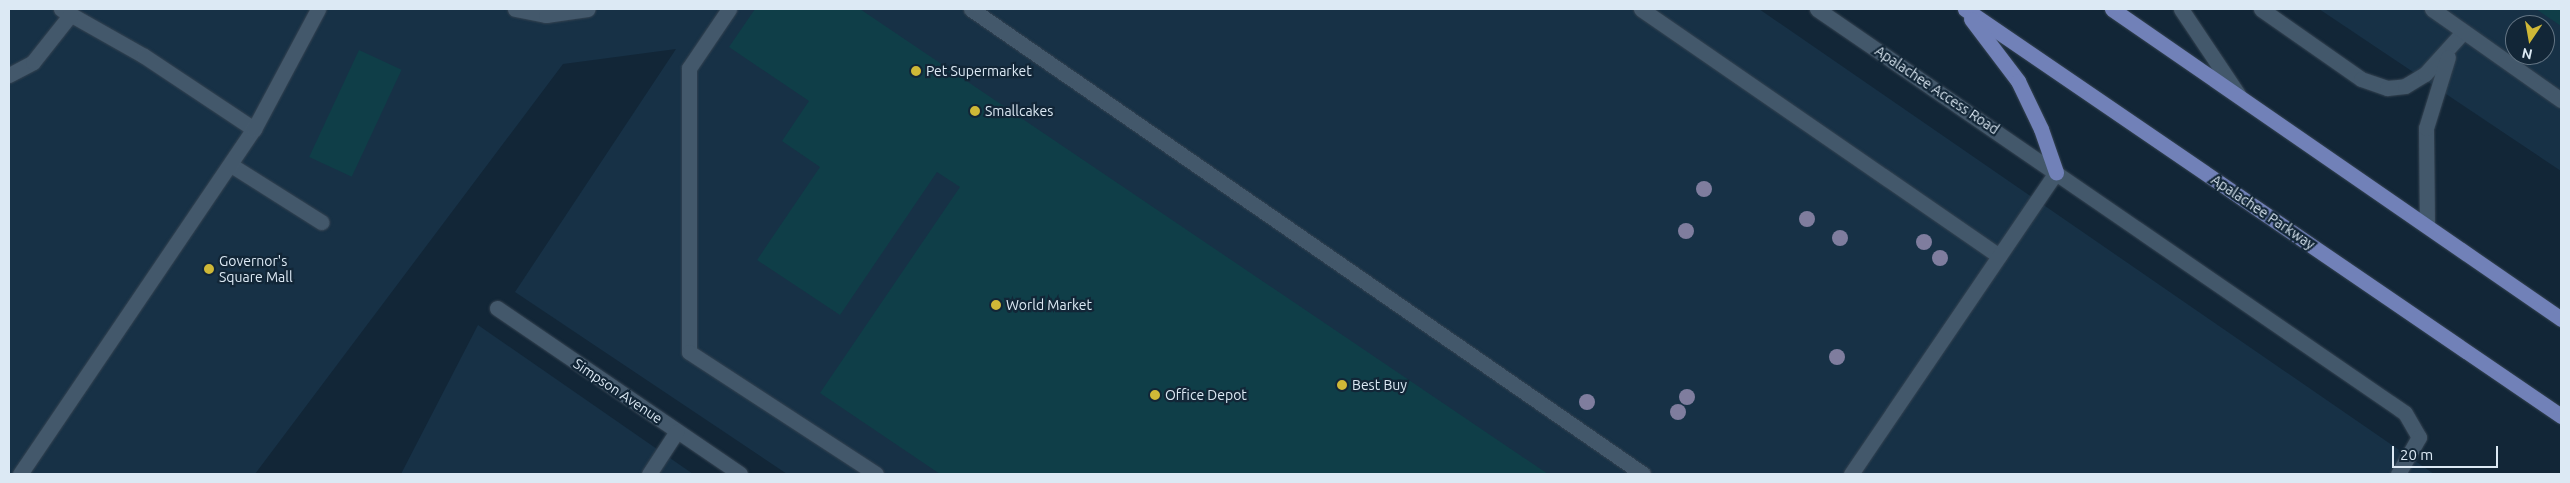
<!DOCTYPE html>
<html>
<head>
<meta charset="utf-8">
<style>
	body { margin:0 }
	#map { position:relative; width:2570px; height:483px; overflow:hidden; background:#122637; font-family:Ubuntu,sans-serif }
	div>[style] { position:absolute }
	.built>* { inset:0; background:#173146 }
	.building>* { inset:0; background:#0f3e48; transform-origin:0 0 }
	.roads { filter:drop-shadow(0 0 1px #354351) drop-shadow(0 0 1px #354351) }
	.minor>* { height:15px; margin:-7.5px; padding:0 7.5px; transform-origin:7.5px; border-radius:7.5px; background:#43586b }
	.major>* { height:15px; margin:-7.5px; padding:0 7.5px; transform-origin:7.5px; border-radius:7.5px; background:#7181b8 }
	.trees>* { width:16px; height:16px; margin:-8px; border-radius:50%; background:#7f7d9e }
	.dots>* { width:14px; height:14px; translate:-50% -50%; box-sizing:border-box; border:2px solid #122637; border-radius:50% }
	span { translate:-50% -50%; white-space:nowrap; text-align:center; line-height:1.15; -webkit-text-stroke:4.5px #122637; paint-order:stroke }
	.poi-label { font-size:14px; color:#dce9f4 }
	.left { translate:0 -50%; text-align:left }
	.street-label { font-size:14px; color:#dce9f4 }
	.frame { position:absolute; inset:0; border:10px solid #dce9f4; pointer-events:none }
	.north { position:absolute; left:2505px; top:15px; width:50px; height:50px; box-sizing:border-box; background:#122637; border:1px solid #637483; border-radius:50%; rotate:192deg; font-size:14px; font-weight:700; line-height:20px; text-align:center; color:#dce9f4 }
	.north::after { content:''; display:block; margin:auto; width:18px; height:22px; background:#cfb837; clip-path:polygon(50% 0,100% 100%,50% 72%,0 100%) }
	.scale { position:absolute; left:2392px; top:446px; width:106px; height:22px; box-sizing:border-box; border:2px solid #dce9f4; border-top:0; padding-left:6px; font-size:15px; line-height:18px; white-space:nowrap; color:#dce9f4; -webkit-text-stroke:4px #122637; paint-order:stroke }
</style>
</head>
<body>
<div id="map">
	<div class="built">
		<div style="clip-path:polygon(9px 9px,1759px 9px,2434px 474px,787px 474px,515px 292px,676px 49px,563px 64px,255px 474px,9px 474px)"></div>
		<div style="clip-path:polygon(evenodd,2319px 9px,2561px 9px,2561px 171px,2319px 9px,2515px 25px,2545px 25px,2545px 55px,2515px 55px,2515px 25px)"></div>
		<div style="clip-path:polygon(478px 325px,693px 474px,401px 474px)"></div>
	</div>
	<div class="building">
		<div style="clip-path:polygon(755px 9px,860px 9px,1548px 474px,940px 474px,820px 393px,960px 187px,937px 172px,840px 315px,757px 260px,820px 167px,782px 141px,809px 101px,729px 47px)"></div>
		<div style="clip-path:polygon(2536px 9px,2561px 9px,2561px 26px)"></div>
		<div style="left:359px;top:50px;width:47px;height:118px;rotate:25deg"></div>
	</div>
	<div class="roads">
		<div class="minor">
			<div style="left:61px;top:9px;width:95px;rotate:29.5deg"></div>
			<div style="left:144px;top:56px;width:132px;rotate:33.6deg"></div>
			<div style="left:515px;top:9px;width:32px;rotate:11deg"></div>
			<div style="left:546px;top:15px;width:42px;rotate:-8.1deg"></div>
			<div style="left:729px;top:9px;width:71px;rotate:124.1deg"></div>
			<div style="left:689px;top:68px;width:284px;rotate:90deg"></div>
			<div style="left:689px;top:352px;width:223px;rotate:33.1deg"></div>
			<div style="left:971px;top:9px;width:817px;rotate:34.68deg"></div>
			<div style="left:1641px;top:9px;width:435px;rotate:34.6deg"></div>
			<div style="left:1817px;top:9px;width:713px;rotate:34.49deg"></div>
			<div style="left:2405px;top:413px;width:28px;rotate:60deg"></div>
			<div style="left:2419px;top:437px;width:43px;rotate:119.6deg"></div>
			<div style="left:2181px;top:9px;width:106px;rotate:56.2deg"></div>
			<div style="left:2261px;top:9px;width:122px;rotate:35deg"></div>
			<div style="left:2361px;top:79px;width:28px;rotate:19deg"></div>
			<div style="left:2387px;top:88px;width:18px;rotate:-6deg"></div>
			<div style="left:2405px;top:86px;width:23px;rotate:-31deg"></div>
			<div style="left:2425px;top:74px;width:57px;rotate:-47.9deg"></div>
			<div style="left:2432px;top:9px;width:158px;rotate:35.2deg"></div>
			<div style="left:9px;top:75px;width:27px;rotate:-28deg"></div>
			<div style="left:33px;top:62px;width:61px;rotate:-51.6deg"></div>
			<div style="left:231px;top:165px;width:107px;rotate:32.3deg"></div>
			<div style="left:2427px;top:226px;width:98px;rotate:-90.6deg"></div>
			<div style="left:2426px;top:128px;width:74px;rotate:-72.8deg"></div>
			<div style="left:497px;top:308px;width:294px;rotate:34.3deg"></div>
			<div style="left:20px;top:474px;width:417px;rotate:-55.9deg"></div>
			<div style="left:254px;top:129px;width:136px;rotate:-61.9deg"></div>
			<div style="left:649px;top:474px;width:51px;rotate:-56.9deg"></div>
			<div style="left:1851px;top:474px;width:365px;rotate:-55.8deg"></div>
		</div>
		<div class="major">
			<div style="left:1965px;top:9px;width:722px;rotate:34.33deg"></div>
			<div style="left:2112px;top:9px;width:546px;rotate:34.62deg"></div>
			<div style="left:1971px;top:19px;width:78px;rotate:52.8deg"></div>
			<div style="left:2018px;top:81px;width:53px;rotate:64.4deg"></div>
			<div style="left:2041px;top:129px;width:46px;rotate:70.8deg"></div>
		</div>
	</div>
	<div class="trees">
		<div style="left:1704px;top:189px"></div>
		<div style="left:1807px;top:219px"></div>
		<div style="left:1686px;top:231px"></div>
		<div style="left:1840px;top:238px"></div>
		<div style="left:1924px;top:242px"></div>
		<div style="left:1940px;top:258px"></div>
		<div style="left:1837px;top:357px"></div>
		<div style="left:1687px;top:397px"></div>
		<div style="left:1587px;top:402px"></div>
		<div style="left:1678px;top:412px"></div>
	</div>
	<div class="dots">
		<div style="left:916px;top:71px;background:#cfb837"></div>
		<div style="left:975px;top:111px;background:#cfb837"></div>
		<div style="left:209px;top:269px;background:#cfb837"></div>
		<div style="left:996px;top:305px;background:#cfb837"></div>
		<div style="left:1342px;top:385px;background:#cfb837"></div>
		<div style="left:1155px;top:395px;background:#cfb837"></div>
	</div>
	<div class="poi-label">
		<span class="left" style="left:926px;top:71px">Pet Supermarket</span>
		<span class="left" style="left:985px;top:111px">Smallcakes</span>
		<span class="left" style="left:219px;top:269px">Governor's<br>Square Mall</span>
		<span class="left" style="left:1006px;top:305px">World Market</span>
		<span class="left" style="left:1352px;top:385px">Best Buy</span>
		<span class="left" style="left:1165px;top:395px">Office Depot</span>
	</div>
	<div class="street-label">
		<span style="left:1937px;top:90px;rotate:34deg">Apalachee Access Road</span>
		<span style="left:2263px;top:212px;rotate:34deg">Apalachee Parkway</span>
		<span style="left:618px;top:391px;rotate:34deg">Simpson Avenue</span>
	</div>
	<div class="frame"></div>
	<div class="north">N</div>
	<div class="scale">20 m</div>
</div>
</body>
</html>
